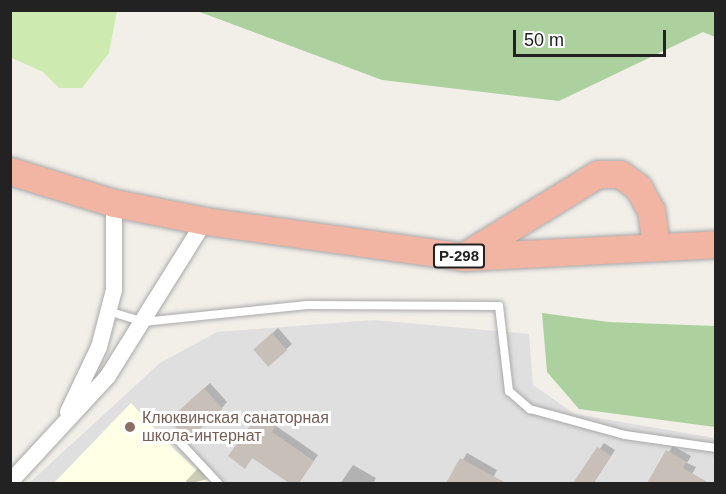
<!DOCTYPE html>
<html>
<head>
<meta charset="utf-8">
<style>
	body { margin:0 }
	#map { position:relative; width:726px; height:494px; overflow:hidden; background:#f2efe9; font-family:Helvetica,sans-serif }
	div>[style] { position:absolute }
	.residential>* { inset:0; background:#e0dfdf }
	.education>* { inset:0; background:#ffffe5 }
	.grass>* { inset:0; background:#cdebb0 }
	.forest>* { inset:0; background:#add19e }
	.shadow>* { inset:0; background:#0003 }
	.building>* { inset:0; background:#c7bfb8; transform-origin:0 0 }
	.roads { filter:drop-shadow(0 0 2px #a9a9a9) drop-shadow(0 0 2px #a9a9a9) }
	.service>* { height:8px; margin:-4px; padding:0 4px; transform-origin:4px; border-radius:4px; background:#fff }
	.minor>* { height:16px; margin:-8px; padding:0 8px; transform-origin:8px; border-radius:8px; background:#fff }
	.trunk>* { height:27px; margin:-13.5px; padding:0 13.5px; transform-origin:13.5px; border-radius:13.5px; background:#f2b4a3 }
	.dots>* { width:16px; height:16px; translate:-50% -50%; box-sizing:border-box; border:3px solid #fff; border-radius:50% }
	span { translate:-50% -50%; white-space:nowrap; text-align:center; line-height:1.15; -webkit-text-stroke:6px #fff; paint-order:stroke }
	.shield-label span { padding:2px 4px; background:#fff; border:2px solid; border-radius:4px; -webkit-text-stroke-width:0 }
	.shield-label { font-size:15px; color:#222; font-weight:700 }
	.education-label { font-size:16px; color:#785e54 }
	.left { translate:0 -50%; text-align:left }
	.frame { position:absolute; inset:0; border:12px solid #222; pointer-events:none }
	.scale { position:absolute; left:513px; top:30px; width:153px; height:27px; box-sizing:border-box; border:3px solid #222; border-top:0; padding-left:8px; font-size:18px; line-height:21px; white-space:nowrap; color:#222; -webkit-text-stroke:4px #fff; paint-order:stroke }
</style>
</head>
<body>
<div id="map">
	<div class="residential">
		<div style="clip-path:polygon(374px 320px,529px 334px,533px 385px,575px 414px,715px 438px,715px 483px,28px 484px,160px 363px,217px 332px)"></div>
	</div>
	<div class="education">
		<div style="clip-path:polygon(131px 403px,176px 451px,213px 484px,53px 484px)"></div>
	</div>
	<div class="grass">
		<div style="clip-path:polygon(10px 11px,117px 11px,109px 53px,82px 88px,59px 88px,43px 72px,12px 58px)"></div>
	</div>
	<div class="forest">
		<div style="clip-path:polygon(197px 11px,715px 11px,715px 37px,703px 32px,559px 101px,382px 80px)"></div>
		<div style="clip-path:polygon(542px 313px,609px 322px,715px 326px,715px 427px,579px 409px,547px 372px)"></div>
	</div>
	<div class="shadow">
		<div style="clip-path:polygon(278px 328px,292px 344px,269px 365px,261px 344px)"></div>
		<div style="clip-path:polygon(210px 383px,227px 402px,222px 408px,176px 414px)"></div>
		<div style="clip-path:polygon(265px 410px,279px 421px,276px 426px,318px 455px,298px 484px,253px 457px,250px 461px,230px 456px)"></div>
		<div style="clip-path:polygon(604px 443px,615px 450px,593px 484px,575px 484px)"></div>
		<div style="clip-path:polygon(673px 446px,691px 456px,687px 463px,696px 467px,686px 484px,649px 483px)"></div>
		<div style="clip-path:polygon(467px 453px,497px 470px,490px 484px,448px 484px)"></div>
		<div style="clip-path:polygon(353px 465px,376px 478px,373px 484px,340px 484px)"></div>
		<div style="clip-path:polygon(198px 468px,208px 479px,188px 484px,186px 481px)"></div>
	</div>
	<div class="building">
		<div style="left:272px;top:333px;width:23px;height:25px;rotate:49deg"></div>
		<div style="left:204px;top:388px;width:28px;height:47px;rotate:48deg"></div>
		<div style="clip-path:polygon(258px 415px,275px 427px,272px 432px,314px 461px,299px 483px,289px 483px,252px 458px,245px 469px,228px 456px)"></div>
		<div style="clip-path:polygon(597px 447px,611px 456px,593px 483px,573px 483px)"></div>
		<div style="clip-path:polygon(666px 450px,687px 462px,683px 468px,709px 483px,647px 483px)"></div>
		<div style="clip-path:polygon(460px 458px,506px 483px,446px 483px)"></div>
	</div>
	<div class="roads">
		<div class="service">
			<div style="left:108px;top:311px;width:37px;rotate:17deg"></div>
			<div style="left:143px;top:322px;width:165px;rotate:-5.9deg"></div>
			<div style="left:307px;top:305px;width:192px;rotate:0.3deg"></div>
			<div style="left:499px;top:306px;width:86px;rotate:83.3deg"></div>
			<div style="left:509px;top:391px;width:28px;rotate:41deg"></div>
			<div style="left:530px;top:409px;width:98px;rotate:15.3deg"></div>
			<div style="left:625px;top:435px;width:92px;rotate:8.1deg"></div>
			<div style="left:175px;top:437px;width:64px;rotate:46.9deg"></div>
		</div>
		<div class="minor">
			<div style="left:68px;top:412px;width:72px;rotate:-64.5deg"></div>
			<div style="left:99px;top:347px;width:59px;rotate:-75.3deg"></div>
			<div style="left:114px;top:290px;width:87px;rotate:-90deg"></div>
			<div style="left:10px;top:482px;width:144px;rotate:-47.2deg"></div>
			<div style="left:108px;top:376px;width:183px;rotate:-58deg"></div>
		</div>
		<div class="trunk">
			<div style="left:10px;top:171px;width:109px;rotate:17.1deg"></div>
			<div style="left:114px;top:203px;width:93px;rotate:11.2deg"></div>
			<div style="left:205px;top:221px;width:260px;rotate:7.9deg"></div>
			<div style="left:463px;top:257px;width:253px;rotate:-2.9deg"></div>
			<div style="left:469px;top:253px;width:151px;rotate:-31.5deg"></div>
			<div style="left:598px;top:174px;width:22px"></div>
			<div style="left:620px;top:174px;width:22px;rotate:36deg"></div>
			<div style="left:638px;top:187px;width:26px;rotate:61deg"></div>
			<div style="left:651px;top:210px;width:37px;rotate:82deg"></div>
		</div>
	</div>
	<div class="dots">
		<div style="left:130px;top:427px;background:#8d6e63"></div>
	</div>
	<div class="shield-label">
		<span style="left:459px;top:256px">Р-298</span>
	</div>
	<div class="education-label">
		<span class="left" style="left:142px;top:427px">Клюквинская санаторная<br>школа-интернат</span>
	</div>
	<div class="frame"></div>
	<div class="scale">50 m</div>
</div>
</body>
</html>
